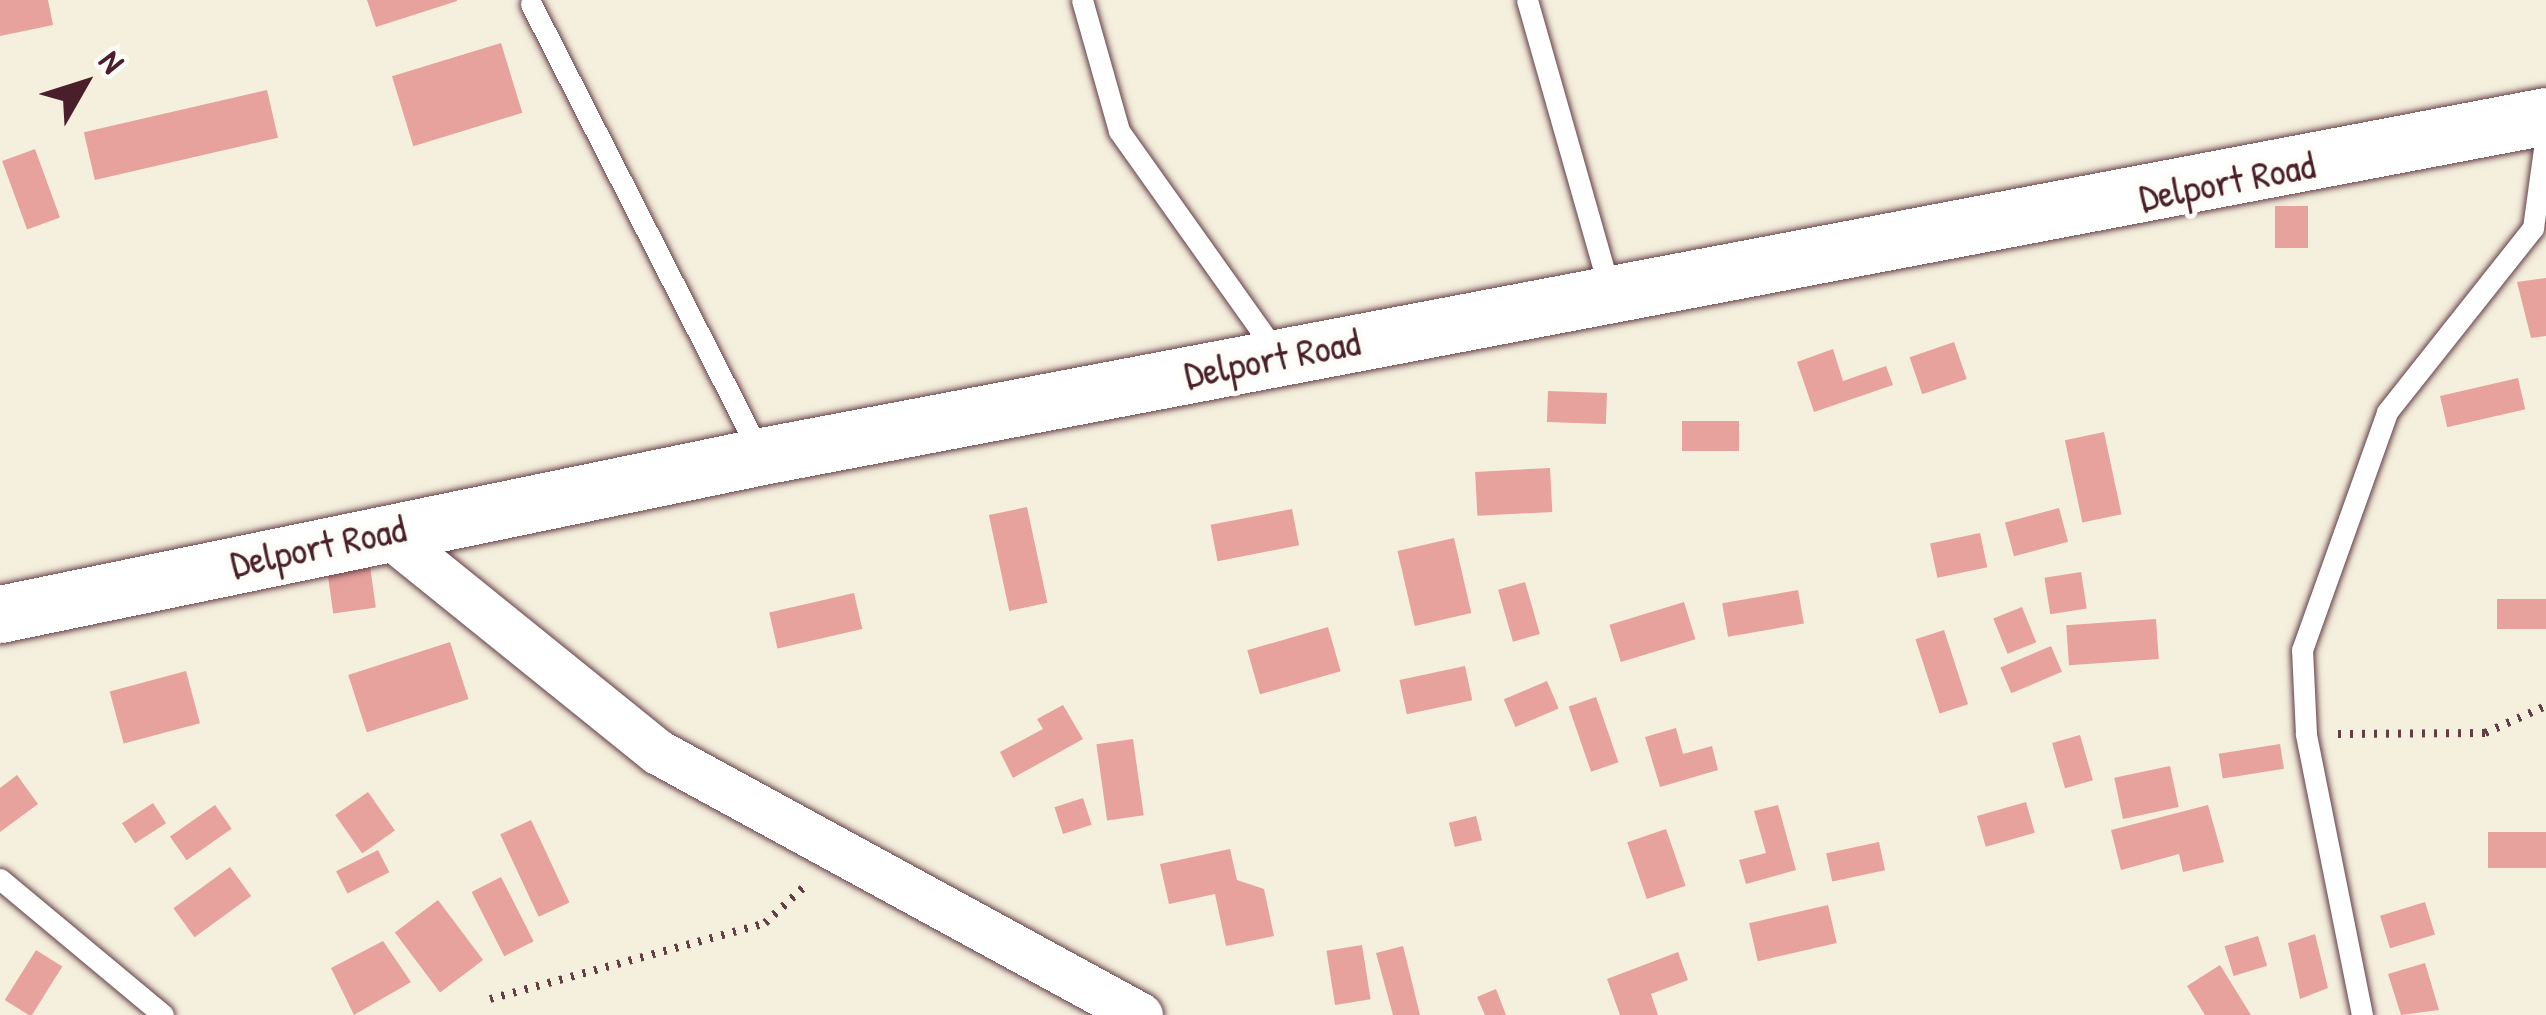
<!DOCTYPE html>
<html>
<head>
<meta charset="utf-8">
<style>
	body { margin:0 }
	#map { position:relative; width:2546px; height:1015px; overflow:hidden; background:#f5efdd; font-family:"Patrick Hand",sans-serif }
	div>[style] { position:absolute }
	.building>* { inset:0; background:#e8a29d; transform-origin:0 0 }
	.path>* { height:8px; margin-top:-4px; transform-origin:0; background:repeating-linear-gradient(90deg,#643e46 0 3px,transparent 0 12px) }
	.roads { filter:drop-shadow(0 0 3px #643e46) drop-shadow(0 0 3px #643e46) }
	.service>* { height:21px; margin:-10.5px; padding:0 10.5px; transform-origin:10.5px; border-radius:10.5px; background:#fff }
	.minor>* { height:45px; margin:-22.5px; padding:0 22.5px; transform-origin:22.5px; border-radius:22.5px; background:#fff }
	.tertiary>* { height:57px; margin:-28.5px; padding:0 28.5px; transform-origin:28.5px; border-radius:28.5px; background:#fff }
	span { translate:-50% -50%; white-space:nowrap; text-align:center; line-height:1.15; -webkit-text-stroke:10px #fdfcf7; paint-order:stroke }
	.street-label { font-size:39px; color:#4a1f2b }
	.north { position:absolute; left:24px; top:24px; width:120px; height:120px; -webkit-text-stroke:9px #fdfcf7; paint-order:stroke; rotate:51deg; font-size:33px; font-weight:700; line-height:48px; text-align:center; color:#4a1f2b }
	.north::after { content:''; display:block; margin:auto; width:42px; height:54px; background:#4a1f2b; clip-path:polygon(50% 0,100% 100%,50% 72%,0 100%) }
</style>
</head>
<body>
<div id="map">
	<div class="building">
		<div style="clip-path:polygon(0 0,48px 0,53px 25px,0 36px)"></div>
		<div style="clip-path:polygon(367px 0,457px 0,457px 1px,376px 27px)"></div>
		<div style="left:501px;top:43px;width:73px;height:114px;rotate:73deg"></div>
		<div style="left:267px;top:90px;width:49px;height:188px;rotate:77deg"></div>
		<div style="left:35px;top:149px;width:73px;height:35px;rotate:70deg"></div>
		<div style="left:2275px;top:206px;width:33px;height:42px"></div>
		<div style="clip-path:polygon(2546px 278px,2546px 336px,2531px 338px,2517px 282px)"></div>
		<div style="left:1954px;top:342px;width:39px;height:47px;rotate:71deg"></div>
		<div style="clip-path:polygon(1833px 349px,1843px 381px,1886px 366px,1893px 385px,1814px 412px,1797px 362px)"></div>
		<div style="left:2518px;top:378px;width:32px;height:80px;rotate:77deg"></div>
		<div style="left:1548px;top:391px;width:59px;height:31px;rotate:2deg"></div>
		<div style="left:1682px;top:421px;width:57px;height:30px"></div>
		<div style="left:2104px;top:432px;width:84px;height:40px;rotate:78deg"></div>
		<div style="left:1550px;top:468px;width:44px;height:75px;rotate:87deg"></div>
		<div style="left:1027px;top:507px;width:98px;height:39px;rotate:78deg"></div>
		<div style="left:2059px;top:508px;width:35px;height:56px;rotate:75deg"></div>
		<div style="left:1292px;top:509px;width:37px;height:83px;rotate:79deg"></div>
		<div style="left:1980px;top:533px;width:35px;height:51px;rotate:78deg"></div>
		<div style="left:1454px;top:538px;width:77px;height:58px;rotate:77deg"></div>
		<div style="left:369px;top:559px;width:49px;height:43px;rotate:82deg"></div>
		<div style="left:2081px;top:572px;width:37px;height:37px;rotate:81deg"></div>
		<div style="left:1525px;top:582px;width:54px;height:28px;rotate:74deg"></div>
		<div style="left:1798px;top:590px;width:34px;height:77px;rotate:80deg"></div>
		<div style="left:854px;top:593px;width:37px;height:87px;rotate:77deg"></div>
		<div style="left:2546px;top:599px;width:30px;height:49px;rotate:90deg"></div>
		<div style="left:1684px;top:602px;width:39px;height:78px;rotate:73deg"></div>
		<div style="left:2022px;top:607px;width:38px;height:31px;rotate:68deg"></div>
		<div style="left:2156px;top:619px;width:40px;height:90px;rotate:86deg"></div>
		<div style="left:1328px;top:627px;width:46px;height:84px;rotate:74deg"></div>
		<div style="left:1944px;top:630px;width:78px;height:30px;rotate:72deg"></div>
		<div style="left:450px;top:642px;width:60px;height:107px;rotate:72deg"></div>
		<div style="left:2051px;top:646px;width:28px;height:55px;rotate:67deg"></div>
		<div style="left:1465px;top:666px;width:35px;height:67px;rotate:78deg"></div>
		<div style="left:186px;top:671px;width:54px;height:79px;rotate:75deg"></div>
		<div style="left:1547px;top:681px;width:30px;height:47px;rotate:67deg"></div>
		<div style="left:1596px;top:697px;width:69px;height:29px;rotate:71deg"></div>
		<div style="clip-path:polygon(1063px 705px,1083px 739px,1013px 778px,1000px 752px,1043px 729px,1037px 719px)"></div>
		<div style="clip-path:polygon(1676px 728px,1683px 754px,1712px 746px,1718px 770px,1660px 787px,1645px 737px)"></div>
		<div style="left:2080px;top:735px;width:47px;height:29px;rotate:74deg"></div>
		<div style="left:1133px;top:739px;width:77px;height:37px;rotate:82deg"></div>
		<div style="left:2280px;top:744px;width:25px;height:62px;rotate:81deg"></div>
		<div style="left:2170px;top:766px;width:42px;height:57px;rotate:78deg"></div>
		<div style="clip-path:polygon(17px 775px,38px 804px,0 832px,0 788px)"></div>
		<div style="left:368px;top:792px;width:47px;height:40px;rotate:55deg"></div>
		<div style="left:1083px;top:798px;width:28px;height:30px;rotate:72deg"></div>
		<div style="left:2026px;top:802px;width:32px;height:51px;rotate:74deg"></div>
		<div style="left:153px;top:803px;width:24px;height:37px;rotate:57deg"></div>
		<div style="left:215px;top:805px;width:29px;height:55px;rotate:55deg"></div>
		<div style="clip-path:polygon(1778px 805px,1796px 870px,1746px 884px,1739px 860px,1766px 853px,1754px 811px)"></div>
		<div style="clip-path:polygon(2208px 805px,2224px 862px,2183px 872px,2179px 854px,2121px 870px,2111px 830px)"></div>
		<div style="left:1476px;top:816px;width:25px;height:28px;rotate:76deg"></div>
		<div style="left:531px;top:820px;width:91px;height:34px;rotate:65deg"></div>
		<div style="left:1666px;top:829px;width:60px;height:41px;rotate:71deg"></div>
		<div style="left:2546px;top:832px;width:36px;height:58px;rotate:90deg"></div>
		<div style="left:1879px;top:842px;width:29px;height:54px;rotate:78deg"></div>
		<div style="clip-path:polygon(1230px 849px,1237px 880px,1264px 889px,1274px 936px,1226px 946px,1215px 894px,1169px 904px,1160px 864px)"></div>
		<div style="left:378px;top:850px;width:25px;height:47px;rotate:63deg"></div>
		<div style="left:230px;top:867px;width:36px;height:70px;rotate:54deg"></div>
		<div style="left:501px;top:877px;width:72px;height:33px;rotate:63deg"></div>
		<div style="left:438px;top:900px;width:75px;height:54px;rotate:53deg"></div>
		<div style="left:2425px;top:902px;width:34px;height:47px;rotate:73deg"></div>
		<div style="left:1828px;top:905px;width:39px;height:81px;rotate:77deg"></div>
		<div style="clip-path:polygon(2315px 934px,2328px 988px,2300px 999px,2288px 943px)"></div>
		<div style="left:2258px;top:936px;width:31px;height:35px;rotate:73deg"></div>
		<div style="clip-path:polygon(383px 941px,411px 982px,354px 1015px,331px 968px)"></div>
		<div style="left:1362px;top:945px;width:55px;height:36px;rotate:81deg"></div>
		<div style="clip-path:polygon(1403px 946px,1420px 1015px,1393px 1015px,1376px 953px)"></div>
		<div style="left:36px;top:950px;width:31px;height:59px;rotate:32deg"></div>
		<div style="clip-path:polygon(1678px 952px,1688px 980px,1651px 994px,1658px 1015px,1620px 1015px,1607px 979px)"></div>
		<div style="clip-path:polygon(2425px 963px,2439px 1010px,2401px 1015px,2388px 974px)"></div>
		<div style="clip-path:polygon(2220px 965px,2251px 1015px,2205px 1015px,2187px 986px)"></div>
		<div style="clip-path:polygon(1496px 989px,1506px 1015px,1485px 1015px,1477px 997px)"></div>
	</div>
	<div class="path">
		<div style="left:2338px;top:734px;width:147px;rotate:-0.4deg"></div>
		<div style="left:2485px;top:733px;width:67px;rotate:-23.9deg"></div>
		<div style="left:490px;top:999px;width:285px;rotate:-15.4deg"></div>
		<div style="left:765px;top:923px;width:56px;rotate:-42.8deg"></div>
	</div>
	<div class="roads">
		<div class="service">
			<div style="left:1082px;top:0;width:136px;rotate:74.2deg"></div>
			<div style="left:1119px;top:131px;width:271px;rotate:54.6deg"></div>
			<div style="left:1527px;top:0;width:304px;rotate:74.1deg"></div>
			<div style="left:531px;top:4px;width:504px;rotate:62.98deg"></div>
			<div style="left:0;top:879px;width:212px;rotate:39.8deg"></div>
			<div style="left:2362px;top:1015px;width:287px;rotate:-101.3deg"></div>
			<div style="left:2306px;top:734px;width:84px;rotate:-92.7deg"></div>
			<div style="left:2302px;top:650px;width:253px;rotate:-70.3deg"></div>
			<div style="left:2387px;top:412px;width:235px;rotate:-51.6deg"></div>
			<div style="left:2533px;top:228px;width:95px;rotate:-82.1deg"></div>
		</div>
		<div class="minor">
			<div style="left:384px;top:531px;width:352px;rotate:38.9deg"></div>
			<div style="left:658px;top:752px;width:549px;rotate:28.62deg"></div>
		</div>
		<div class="tertiary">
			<div style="left:0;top:614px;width:778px;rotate:-11.71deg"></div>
			<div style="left:762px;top:456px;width:1816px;rotate:-10.79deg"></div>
		</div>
	</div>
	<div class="street-label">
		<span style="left:2227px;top:181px;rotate:-11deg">Delport Road</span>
		<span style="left:1272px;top:358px;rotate:-11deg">Delport Road</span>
		<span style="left:318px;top:546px;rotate:-12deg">Delport Road</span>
	</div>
	<div class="north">N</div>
</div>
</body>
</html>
